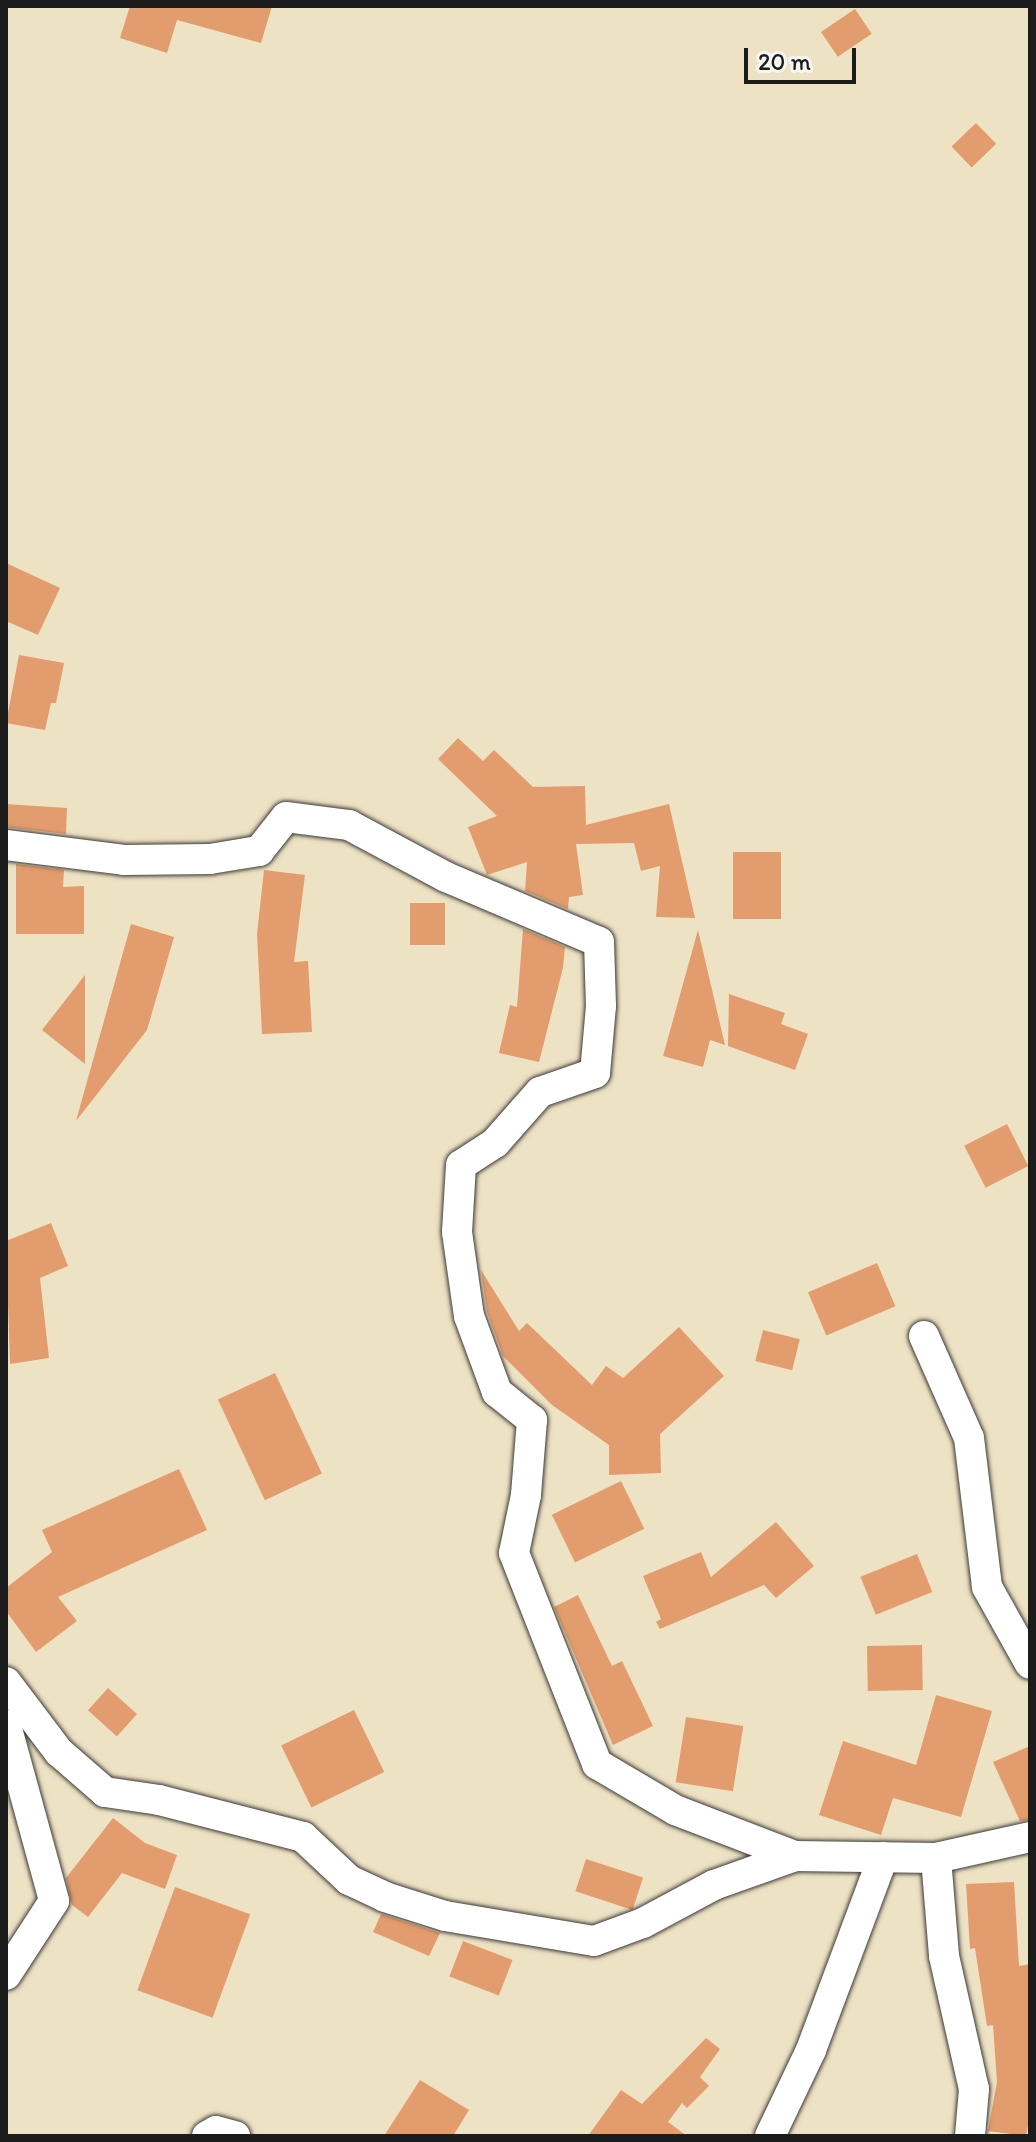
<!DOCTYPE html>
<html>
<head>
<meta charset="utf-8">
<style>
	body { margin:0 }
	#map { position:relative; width:1036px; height:2142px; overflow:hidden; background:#eee2c5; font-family:Itim,sans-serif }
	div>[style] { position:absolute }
	.building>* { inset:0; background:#e39c6d; transform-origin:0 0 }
	.roads { filter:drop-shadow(0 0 2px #3c3a35) drop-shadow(0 0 2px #3c3a35) }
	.minor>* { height:30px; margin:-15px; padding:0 15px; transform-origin:15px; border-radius:15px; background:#fff }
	span { translate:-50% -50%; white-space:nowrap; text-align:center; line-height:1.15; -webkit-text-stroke:7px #f6f6f2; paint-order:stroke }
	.frame { position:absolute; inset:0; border:8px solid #1c1c1c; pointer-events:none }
	.scale { position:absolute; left:744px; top:48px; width:112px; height:36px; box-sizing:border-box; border:4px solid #1c1c1c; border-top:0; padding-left:10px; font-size:24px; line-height:28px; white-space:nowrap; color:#1c1c1c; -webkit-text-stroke:6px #f6f6f2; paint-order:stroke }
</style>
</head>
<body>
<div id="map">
	<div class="building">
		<div style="clip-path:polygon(130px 6px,272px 6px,261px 43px,177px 20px,167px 53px,120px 38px)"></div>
		<div style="left:855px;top:9px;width:30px;height:41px;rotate:56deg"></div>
		<div style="left:976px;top:123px;width:29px;height:34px;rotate:46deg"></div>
		<div style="clip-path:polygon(6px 563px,60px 588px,38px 635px,6px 621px)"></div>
		<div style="clip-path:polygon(19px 655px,64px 663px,56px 703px,51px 703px,45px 730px,6px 723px)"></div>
		<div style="clip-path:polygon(458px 738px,483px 761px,494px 750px,533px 787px,585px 786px,586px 825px,669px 804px,695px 918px,656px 917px,660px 866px,641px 871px,634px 843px,576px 844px,583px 895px,569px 897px,568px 909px,525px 891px,527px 862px,487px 875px,468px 827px,497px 816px,438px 759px)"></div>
		<div style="clip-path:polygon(6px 804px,67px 808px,66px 834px,6px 827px)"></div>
		<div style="left:733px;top:852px;width:48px;height:67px"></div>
		<div style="clip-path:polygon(16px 864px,64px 870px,63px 887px,84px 886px,84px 934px,16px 934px)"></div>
		<div style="clip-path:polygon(264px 870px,305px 875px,294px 962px,308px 961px,312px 1032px,262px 1034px,257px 934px)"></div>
		<div style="left:410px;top:903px;width:35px;height:42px"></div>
		<div style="clip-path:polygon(131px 924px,174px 937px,147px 1030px,76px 1121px)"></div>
		<div style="clip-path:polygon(523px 929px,565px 947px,563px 968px,539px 1062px,499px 1053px,510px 1005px,517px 1007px)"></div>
		<div style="clip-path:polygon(698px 930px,725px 1045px,710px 1040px,703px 1067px,663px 1056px)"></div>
		<div style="clip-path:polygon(85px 975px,85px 1064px,42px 1030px)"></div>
		<div style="clip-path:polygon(729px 994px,785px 1013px,781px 1024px,808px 1034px,795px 1070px,728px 1046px)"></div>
		<div style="left:1007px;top:1124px;width:47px;height:48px;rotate:63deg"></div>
		<div style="clip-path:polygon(51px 1223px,68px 1266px,40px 1278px,49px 1358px,10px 1364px,6px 1241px)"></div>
		<div style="left:877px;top:1263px;width:47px;height:75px;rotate:67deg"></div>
		<div style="clip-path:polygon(481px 1270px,519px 1331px,527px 1323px,592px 1385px,606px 1366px,623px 1378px,679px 1327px,724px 1376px,660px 1434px,661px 1473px,609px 1475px,609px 1445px,552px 1405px,503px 1356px,487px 1312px)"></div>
		<div style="left:763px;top:1330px;width:38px;height:32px;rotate:14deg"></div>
		<div style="left:275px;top:1373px;width:111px;height:63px;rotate:65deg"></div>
		<div style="clip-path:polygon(179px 1469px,207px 1530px,58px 1597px,77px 1621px,36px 1652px,6px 1611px,6px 1588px,52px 1552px,42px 1530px)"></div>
		<div style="left:621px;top:1481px;width:53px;height:77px;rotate:64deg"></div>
		<div style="clip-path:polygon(776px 1522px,814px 1566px,776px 1598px,764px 1585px,660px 1629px,656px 1622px,661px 1619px,643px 1576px,701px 1552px,711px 1577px)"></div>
		<div style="left:917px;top:1554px;width:41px;height:61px;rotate:68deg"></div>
		<div style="clip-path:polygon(578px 1595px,612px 1666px,622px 1661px,653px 1726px,613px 1745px,554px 1607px)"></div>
		<div style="left:922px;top:1645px;width:45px;height:55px;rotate:89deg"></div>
		<div style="left:108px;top:1688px;width:39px;height:30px;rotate:42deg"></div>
		<div style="clip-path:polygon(936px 1695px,992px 1711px,961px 1817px,893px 1798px,881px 1835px,819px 1815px,843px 1741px,916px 1765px)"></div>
		<div style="left:354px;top:1710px;width:69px;height:81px;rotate:64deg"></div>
		<div style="left:686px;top:1717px;width:58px;height:66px;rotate:9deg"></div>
		<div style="clip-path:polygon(1030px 1746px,1030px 1820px,1020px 1821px,993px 1762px)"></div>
		<div style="clip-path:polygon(113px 1818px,145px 1843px,177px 1855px,165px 1889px,122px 1873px,88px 1917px,72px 1905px,66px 1878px)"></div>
		<div style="left:586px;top:1859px;width:60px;height:34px;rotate:18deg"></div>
		<div style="clip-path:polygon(1014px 1882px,1019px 1966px,1030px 1964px,1030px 2115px,1026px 2136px,988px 2131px,997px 2082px,993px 2025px,987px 2026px,975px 1948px,970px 1949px,966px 1884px)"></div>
		<div style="left:175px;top:1887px;width:80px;height:110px;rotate:20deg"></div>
		<div style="clip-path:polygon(381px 1914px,440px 1933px,429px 1956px,373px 1932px)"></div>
		<div style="left:463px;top:1941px;width:53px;height:38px;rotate:21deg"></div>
		<div style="clip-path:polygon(706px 2038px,720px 2049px,700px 2077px,709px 2086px,687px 2108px,682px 2103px,668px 2122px,687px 2136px,588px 2136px,621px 2090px,642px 2104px)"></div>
		<div style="clip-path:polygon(420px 2080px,469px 2110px,453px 2136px,384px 2136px)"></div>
	</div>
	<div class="roads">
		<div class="minor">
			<div style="left:6px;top:845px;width:119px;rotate:7.2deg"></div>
			<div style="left:124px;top:860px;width:86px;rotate:-0.7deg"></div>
			<div style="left:210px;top:859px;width:50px;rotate:-9.3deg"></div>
			<div style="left:259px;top:851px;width:43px;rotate:-51.5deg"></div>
			<div style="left:286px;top:817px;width:64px;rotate:7.2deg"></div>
			<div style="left:349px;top:825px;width:110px;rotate:28.2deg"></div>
			<div style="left:446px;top:877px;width:166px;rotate:23deg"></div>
			<div style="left:599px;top:942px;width:64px;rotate:88.2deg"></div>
			<div style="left:601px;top:1006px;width:67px;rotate:95.1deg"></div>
			<div style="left:595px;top:1073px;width:58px;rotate:160.9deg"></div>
			<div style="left:540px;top:1092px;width:68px;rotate:131.4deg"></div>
			<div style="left:495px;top:1143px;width:40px;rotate:147.1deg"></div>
			<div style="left:461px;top:1165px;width:67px;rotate:93.4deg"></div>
			<div style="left:457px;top:1232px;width:85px;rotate:81.9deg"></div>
			<div style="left:469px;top:1316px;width:81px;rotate:69.8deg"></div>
			<div style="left:497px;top:1392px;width:45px;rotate:38.7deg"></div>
			<div style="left:532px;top:1420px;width:75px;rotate:94.6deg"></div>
			<div style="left:526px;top:1495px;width:59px;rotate:101.7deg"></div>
			<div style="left:514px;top:1553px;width:227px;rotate:68.5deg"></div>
			<div style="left:597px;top:1764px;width:91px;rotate:30.5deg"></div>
			<div style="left:675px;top:1810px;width:129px;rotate:21deg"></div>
			<div style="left:924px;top:1336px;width:111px;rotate:66.2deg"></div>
			<div style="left:969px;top:1438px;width:150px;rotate:83.1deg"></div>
			<div style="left:987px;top:1587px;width:88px;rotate:60.8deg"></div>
			<div style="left:6px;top:1682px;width:88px;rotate:52.9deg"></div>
			<div style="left:59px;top:1752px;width:61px;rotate:41deg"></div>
			<div style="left:105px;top:1792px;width:55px;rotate:8.4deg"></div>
			<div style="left:159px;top:1800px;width:149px;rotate:14.4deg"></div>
			<div style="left:303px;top:1837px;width:63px;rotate:43.1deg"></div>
			<div style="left:349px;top:1880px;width:40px;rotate:25deg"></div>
			<div style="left:385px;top:1897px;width:63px;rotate:17.6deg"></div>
			<div style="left:445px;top:1916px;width:151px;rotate:9.5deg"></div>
			<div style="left:594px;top:1941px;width:52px;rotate:-20.2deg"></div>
			<div style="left:643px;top:1923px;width:81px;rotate:-28.2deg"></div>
			<div style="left:714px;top:1885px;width:86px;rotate:-19.7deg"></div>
			<div style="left:795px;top:1856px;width:141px;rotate:0.8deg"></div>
			<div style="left:936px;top:1858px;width:96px;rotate:-12.6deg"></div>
			<div style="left:6px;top:1725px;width:182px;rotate:74.7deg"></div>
			<div style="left:54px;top:1901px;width:88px;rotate:123deg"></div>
			<div style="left:936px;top:1858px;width:98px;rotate:85.3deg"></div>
			<div style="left:944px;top:1956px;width:136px;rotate:77.3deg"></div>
			<div style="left:974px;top:2089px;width:47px;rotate:94.9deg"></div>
			<div style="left:207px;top:2136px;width:10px;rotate:-29deg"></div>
			<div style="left:216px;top:2131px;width:20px;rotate:15deg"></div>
			<div style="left:770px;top:2136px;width:95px;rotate:-64.5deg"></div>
			<div style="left:811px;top:2050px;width:206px;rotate:-69.5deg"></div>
		</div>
	</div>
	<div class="frame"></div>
	<div class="scale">20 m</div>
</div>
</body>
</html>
